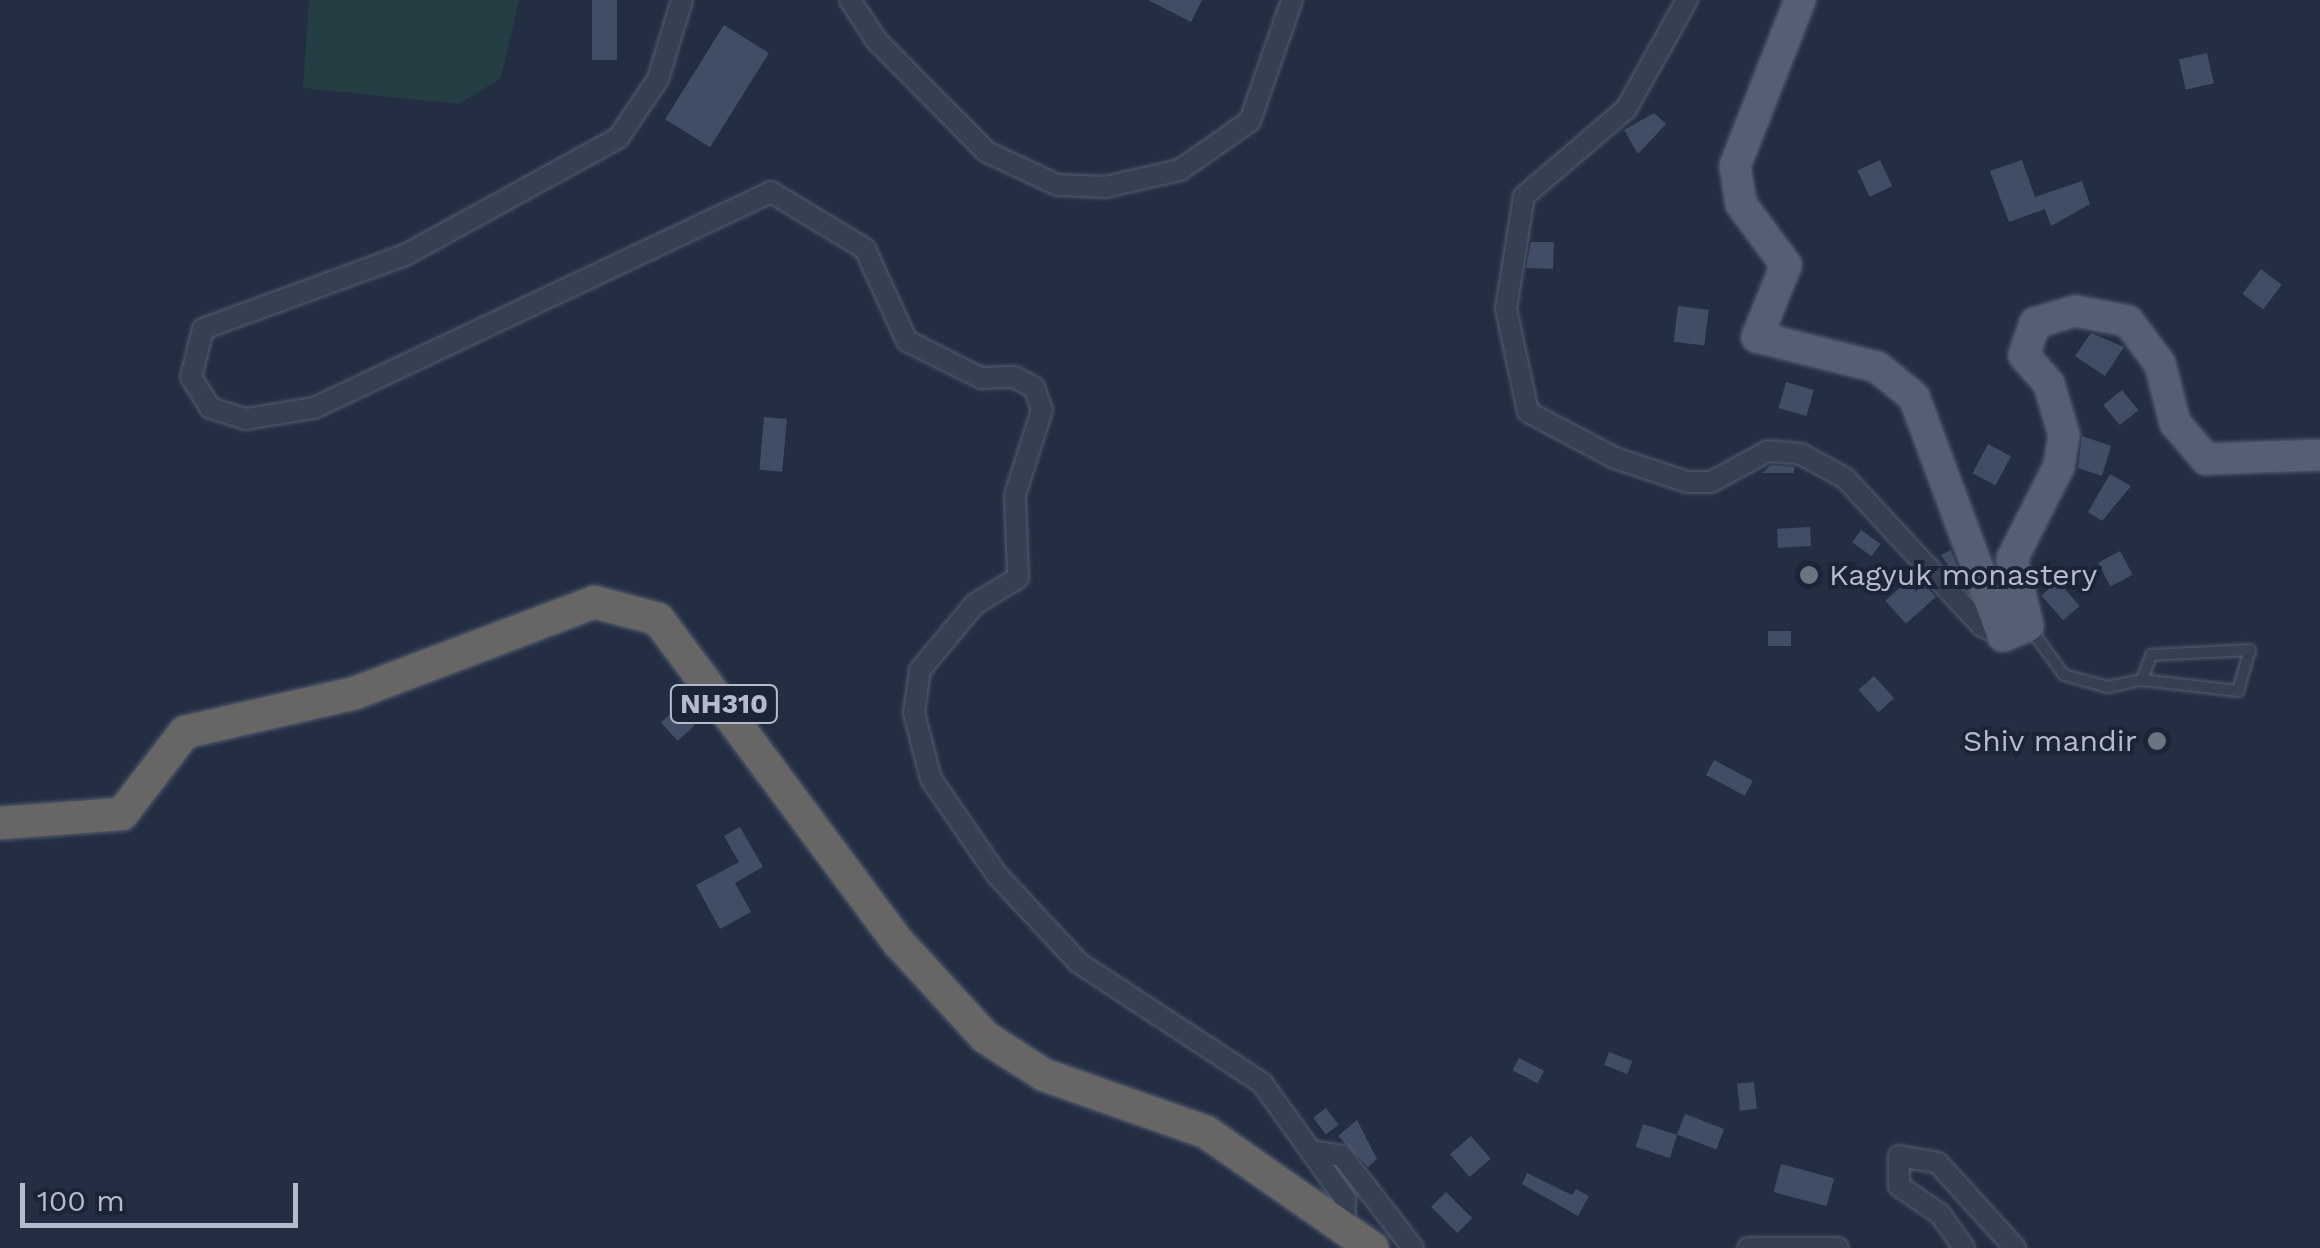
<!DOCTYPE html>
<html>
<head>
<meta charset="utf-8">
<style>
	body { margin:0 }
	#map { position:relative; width:2320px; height:1248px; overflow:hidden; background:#232e43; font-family:"Work Sans",sans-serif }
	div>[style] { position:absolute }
	.green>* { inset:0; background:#253e44 }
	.building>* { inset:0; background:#414d65; transform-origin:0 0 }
	.roads { filter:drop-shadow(0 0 2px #555e70) drop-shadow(0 0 2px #555e70) }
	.service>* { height:10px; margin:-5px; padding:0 5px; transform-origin:5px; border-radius:5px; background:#374052 }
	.minor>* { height:20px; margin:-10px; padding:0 10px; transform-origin:10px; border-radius:10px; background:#374052 }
	.primary>* { height:30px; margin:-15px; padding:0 15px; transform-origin:15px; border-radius:15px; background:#555f73 }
	.trunk>* { height:32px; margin:-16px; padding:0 16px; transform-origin:16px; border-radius:16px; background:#676664 }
	.dots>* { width:28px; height:28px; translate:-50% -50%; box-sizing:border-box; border:5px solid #1c2538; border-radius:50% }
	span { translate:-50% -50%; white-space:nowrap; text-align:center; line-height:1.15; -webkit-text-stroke:8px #1c2538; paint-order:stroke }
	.shield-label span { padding:2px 8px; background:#1c2538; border:2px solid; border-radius:8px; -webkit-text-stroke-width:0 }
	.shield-label { font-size:28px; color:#b4bbcd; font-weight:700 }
	.poi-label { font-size:30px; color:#b4bbcd }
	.left { translate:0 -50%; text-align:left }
	.right { translate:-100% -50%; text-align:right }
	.scale { position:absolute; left:20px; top:1183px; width:278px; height:45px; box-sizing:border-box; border:5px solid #b4bbcd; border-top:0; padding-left:12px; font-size:30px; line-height:35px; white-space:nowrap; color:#b4bbcd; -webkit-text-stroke:8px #1c2538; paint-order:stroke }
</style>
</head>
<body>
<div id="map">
	<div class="green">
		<div style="clip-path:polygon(309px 0,519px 0,501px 78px,459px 104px,303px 88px)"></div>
	</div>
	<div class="building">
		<div style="left:592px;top:0;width:25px;height:60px"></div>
		<div style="clip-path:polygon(1148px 0,1202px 0,1191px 22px)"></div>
		<div style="left:724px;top:25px;width:53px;height:111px;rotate:32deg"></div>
		<div style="left:2207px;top:53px;width:31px;height:29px;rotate:77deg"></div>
		<div style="clip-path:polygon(1654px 113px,1666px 124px,1638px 154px,1624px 130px)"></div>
		<div style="left:1880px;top:160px;width:29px;height:25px;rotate:65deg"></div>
		<div style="clip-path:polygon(2022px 160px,2035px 197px,2082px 181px,2090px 204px,2051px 226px,2045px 209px,2009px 222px,1990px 171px)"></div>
		<div style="clip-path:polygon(1531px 242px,1554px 242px,1553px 269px,1526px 268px)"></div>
		<div style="left:2261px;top:269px;width:26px;height:31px;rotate:37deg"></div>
		<div style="left:1678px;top:306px;width:31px;height:36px;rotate:7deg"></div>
		<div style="clip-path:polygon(2091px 333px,2124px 347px,2105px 376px,2075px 356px)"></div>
		<div style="left:1786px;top:382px;width:29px;height:27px;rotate:16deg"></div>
		<div style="left:2122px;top:390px;width:26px;height:24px;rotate:51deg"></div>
		<div style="left:764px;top:417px;width:23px;height:53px;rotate:5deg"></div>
		<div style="clip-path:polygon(2082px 436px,2111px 446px,2102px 476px,2078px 468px)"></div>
		<div style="left:1988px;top:444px;width:26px;height:33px;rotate:28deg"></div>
		<div style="clip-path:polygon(1771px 465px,1794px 467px,1794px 473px,1762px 473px)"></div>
		<div style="clip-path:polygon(2110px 474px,2131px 486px,2102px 521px,2088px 512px)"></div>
		<div style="left:1810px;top:527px;width:19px;height:33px;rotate:87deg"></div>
		<div style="left:1861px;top:530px;width:24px;height:15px;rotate:36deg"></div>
		<div style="clip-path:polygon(1951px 550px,1961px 576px,1956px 578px,1941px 555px)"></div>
		<div style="left:2120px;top:551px;width:27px;height:25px;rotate:62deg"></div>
		<div style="left:1915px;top:574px;width:31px;height:40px;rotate:48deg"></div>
		<div style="left:2058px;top:581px;width:33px;height:22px;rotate:49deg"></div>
		<div style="left:1768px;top:631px;width:23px;height:15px"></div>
		<div style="left:1874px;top:676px;width:30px;height:21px;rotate:48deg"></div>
		<div style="left:678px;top:707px;width:25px;height:23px;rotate:48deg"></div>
		<div style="left:1714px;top:760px;width:44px;height:17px;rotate:28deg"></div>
		<div style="clip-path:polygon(740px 827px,763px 867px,735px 883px,751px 912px,720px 929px,696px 885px,739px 862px,724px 836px)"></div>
		<div style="left:1609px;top:1052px;width:25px;height:14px;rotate:21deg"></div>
		<div style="left:1519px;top:1058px;width:28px;height:14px;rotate:27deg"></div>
		<div style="left:1754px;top:1082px;width:27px;height:17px;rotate:84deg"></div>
		<div style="left:1326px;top:1108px;width:21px;height:16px;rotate:53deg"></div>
		<div style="left:1685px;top:1114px;width:42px;height:22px;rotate:21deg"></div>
		<div style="clip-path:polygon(1357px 1120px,1377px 1159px,1368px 1167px,1338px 1136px)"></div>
		<div style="left:1643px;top:1124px;width:36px;height:24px;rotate:18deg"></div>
		<div style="left:1471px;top:1136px;width:30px;height:28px;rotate:49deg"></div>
		<div style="left:1781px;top:1164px;width:55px;height:29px;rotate:15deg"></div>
		<div style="clip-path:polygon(1527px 1173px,1572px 1195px,1576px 1189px,1589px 1196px,1578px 1216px,1522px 1184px)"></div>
		<div style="left:1446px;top:1192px;width:37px;height:21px;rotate:45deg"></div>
	</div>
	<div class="roads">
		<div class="service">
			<div style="left:2029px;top:627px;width:59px;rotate:53.9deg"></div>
			<div style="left:2064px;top:675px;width:46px;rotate:15.3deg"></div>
			<div style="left:2108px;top:687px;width:35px;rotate:-12deg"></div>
			<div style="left:2142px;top:680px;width:97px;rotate:6.5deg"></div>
			<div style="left:2238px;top:691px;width:43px;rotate:-73.7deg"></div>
			<div style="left:2250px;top:650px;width:99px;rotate:177.1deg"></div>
			<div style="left:2151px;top:655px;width:27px;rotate:110deg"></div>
		</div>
		<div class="minor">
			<div style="left:682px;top:0;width:83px;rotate:106.9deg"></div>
			<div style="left:658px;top:79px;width:71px;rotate:124.1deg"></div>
			<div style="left:618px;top:138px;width:243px;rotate:151.2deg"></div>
			<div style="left:405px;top:255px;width:215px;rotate:159.9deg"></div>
			<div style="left:203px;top:329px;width:49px;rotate:104deg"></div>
			<div style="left:191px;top:377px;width:36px;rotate:58deg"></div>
			<div style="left:210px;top:408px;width:38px;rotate:17deg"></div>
			<div style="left:246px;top:419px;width:69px;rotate:-9.2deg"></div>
			<div style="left:314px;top:408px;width:505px;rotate:-25.3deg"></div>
			<div style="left:771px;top:192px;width:110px;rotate:31.2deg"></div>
			<div style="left:865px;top:249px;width:101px;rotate:65.5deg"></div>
			<div style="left:907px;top:341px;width:83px;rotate:26.6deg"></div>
			<div style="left:981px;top:378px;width:33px;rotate:-2deg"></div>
			<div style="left:1014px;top:377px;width:22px;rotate:27deg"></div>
			<div style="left:1034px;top:387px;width:24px;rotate:71deg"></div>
			<div style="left:1042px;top:410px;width:89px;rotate:107.6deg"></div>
			<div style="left:1015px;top:495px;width:83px;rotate:87.9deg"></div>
			<div style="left:1018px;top:578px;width:50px;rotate:148.8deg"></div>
			<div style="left:975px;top:604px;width:86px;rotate:129.8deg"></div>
			<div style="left:920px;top:670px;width:43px;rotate:97.9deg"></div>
			<div style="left:914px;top:713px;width:68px;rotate:75.6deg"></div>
			<div style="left:931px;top:779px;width:116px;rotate:55.5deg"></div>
			<div style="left:997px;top:875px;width:120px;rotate:47deg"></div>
			<div style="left:1079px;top:963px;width:219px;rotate:33.3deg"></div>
			<div style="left:1262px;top:1083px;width:143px;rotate:54.4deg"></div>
			<div style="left:1345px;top:1199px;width:24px;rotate:92deg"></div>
			<div style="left:850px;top:0;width:49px;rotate:56.6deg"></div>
			<div style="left:877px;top:41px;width:156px;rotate:45.3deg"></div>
			<div style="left:987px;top:152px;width:77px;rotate:25.2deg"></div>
			<div style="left:1057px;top:185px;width:48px;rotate:2.4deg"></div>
			<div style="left:1105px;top:187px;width:77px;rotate:-12.8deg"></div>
			<div style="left:1180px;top:170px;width:85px;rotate:-35deg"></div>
			<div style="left:1250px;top:121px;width:128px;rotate:-70.9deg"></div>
			<div style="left:1687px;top:0;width:125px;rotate:119.2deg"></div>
			<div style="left:1626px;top:109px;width:134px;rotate:139.5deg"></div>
			<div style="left:1524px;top:196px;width:114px;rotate:99.1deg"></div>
			<div style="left:1506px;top:309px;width:105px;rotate:77.9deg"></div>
			<div style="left:1528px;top:412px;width:98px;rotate:27.9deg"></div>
			<div style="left:1615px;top:458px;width:76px;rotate:18.4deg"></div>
			<div style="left:1687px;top:482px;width:24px"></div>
			<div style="left:1711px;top:482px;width:65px;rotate:-28.5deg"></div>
			<div style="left:1768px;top:451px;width:33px;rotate:5deg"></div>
			<div style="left:1801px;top:454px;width:50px;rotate:28.6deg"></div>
			<div style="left:1845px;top:478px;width:202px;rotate:47.2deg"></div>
			<div style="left:1982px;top:626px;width:23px;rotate:25deg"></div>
			<div style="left:1311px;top:1151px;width:31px;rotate:9deg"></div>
			<div style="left:1342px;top:1156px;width:116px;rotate:52.3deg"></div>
			<div style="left:1748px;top:1248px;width:90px"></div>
			<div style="left:1964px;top:1248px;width:42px;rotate:-125.2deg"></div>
			<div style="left:1940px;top:1214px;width:50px;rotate:-145.7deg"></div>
			<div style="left:1899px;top:1186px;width:30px;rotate:-90deg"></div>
			<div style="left:1899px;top:1156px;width:40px;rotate:10deg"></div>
			<div style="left:1938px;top:1163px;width:115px;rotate:47.8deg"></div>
		</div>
		<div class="primary">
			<div style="left:1800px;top:0;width:178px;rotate:111.4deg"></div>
			<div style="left:1735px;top:166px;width:38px;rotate:81deg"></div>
			<div style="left:1741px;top:204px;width:76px;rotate:53.6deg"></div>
			<div style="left:1786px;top:265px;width:78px;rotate:111.9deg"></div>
			<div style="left:1757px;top:337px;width:124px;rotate:14deg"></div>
			<div style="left:1877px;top:367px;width:48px;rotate:39deg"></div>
			<div style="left:1914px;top:397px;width:255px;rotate:69.6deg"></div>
			<div style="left:2003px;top:636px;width:27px;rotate:-22deg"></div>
			<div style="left:2028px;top:626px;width:69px;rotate:-103.4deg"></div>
			<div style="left:2012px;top:559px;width:104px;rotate:-63.2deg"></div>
			<div style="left:2059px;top:466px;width:31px;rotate:-81deg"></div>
			<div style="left:2064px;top:435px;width:53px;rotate:-106.4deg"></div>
			<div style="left:2049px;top:384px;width:38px;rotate:-131deg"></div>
			<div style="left:2024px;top:355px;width:34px;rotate:-71deg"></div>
			<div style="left:2035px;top:323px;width:42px;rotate:-16.7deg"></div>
			<div style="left:2075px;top:311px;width:54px;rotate:10.7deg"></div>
			<div style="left:2128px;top:321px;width:54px;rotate:53.3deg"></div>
			<div style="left:2160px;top:364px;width:61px;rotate:75.7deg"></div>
			<div style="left:2175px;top:423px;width:48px;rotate:49.3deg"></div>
			<div style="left:2206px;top:459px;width:114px;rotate:-2deg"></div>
		</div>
		<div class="trunk">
			<div style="left:0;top:823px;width:122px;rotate:-4.2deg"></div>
			<div style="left:122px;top:814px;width:103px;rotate:-52.5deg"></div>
			<div style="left:185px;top:732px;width:174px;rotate:-12.9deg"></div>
			<div style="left:355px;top:693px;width:256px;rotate:-20.8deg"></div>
			<div style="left:594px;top:602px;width:66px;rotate:14.9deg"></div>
			<div style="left:658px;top:619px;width:404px;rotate:53.4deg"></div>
			<div style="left:899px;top:943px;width:127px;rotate:47.5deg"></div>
			<div style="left:985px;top:1037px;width:70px;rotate:32.8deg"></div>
			<div style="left:1044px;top:1075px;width:172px;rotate:19.4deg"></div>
			<div style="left:1206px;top:1132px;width:203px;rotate:34.9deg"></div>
		</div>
	</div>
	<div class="dots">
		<div style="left:1809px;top:575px;background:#6b7280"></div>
		<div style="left:2157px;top:741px;background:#6b7280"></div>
	</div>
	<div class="shield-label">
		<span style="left:724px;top:704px">NH310</span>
	</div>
	<div class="poi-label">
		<span class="left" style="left:1829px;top:575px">Kagyuk monastery</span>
		<span class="right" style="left:2137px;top:741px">Shiv mandir</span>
	</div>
	<div class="scale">100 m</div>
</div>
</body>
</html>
